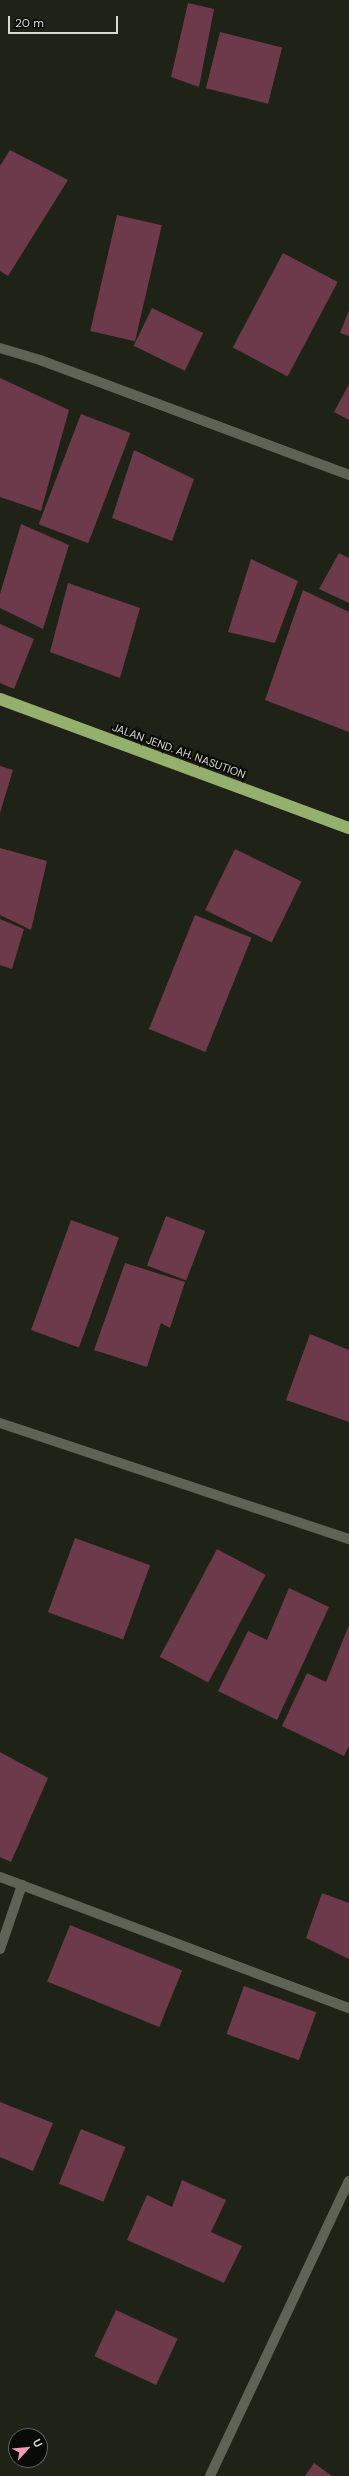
<!DOCTYPE html>
<html>
<head>
<meta charset="utf-8">
<style>
	body { margin:0 }
	#map { position:relative; width:349px; height:2476px; overflow:hidden; background:#1e2217; font-family:"DM Sans",sans-serif }
	div>[style] { position:absolute }
	.building>* { inset:0; background:#6c3a4a; transform-origin:0 0 }
	.minor>* { height:10px; margin:-5px; padding:0 5px; transform-origin:5px; border-radius:5px; background:#5e6356 }
	.highway>* { height:12px; margin:-6px; padding:0 6px; transform-origin:6px; border-radius:6px; background:#95af6d }
	span { translate:-50% -50%; white-space:nowrap; text-align:center; line-height:1.15; -webkit-text-stroke:4px #090b06; paint-order:stroke }
	.street-label { font-size:11px; color:#d8dbd4 }
	.north { position:absolute; left:8px; top:2428px; width:40px; height:40px; box-sizing:border-box; background:#090b06; border:1px solid #5c5e58; border-radius:50%; rotate:63deg; font-size:11px; font-weight:700; line-height:16px; text-align:center; color:#d8dbd4 }
	.north::after { content:''; display:block; margin:auto; width:14px; height:18px; background:#f09ab5; clip-path:polygon(50% 0,100% 100%,50% 72%,0 100%) }
	.scale { position:absolute; left:8px; top:16px; width:110px; height:18px; box-sizing:border-box; border:2px solid #d8dbd4; border-top:0; padding-left:5px; font-size:12px; line-height:14px; white-space:nowrap; color:#d8dbd4; -webkit-text-stroke:3px #090b06; paint-order:stroke }
</style>
</head>
<body>
<div id="map">
	<div class="building">
		<div style="clip-path:polygon(188px 3px,214px 9px,199px 87px,171px 77px)"></div>
		<div style="left:220px;top:32px;width:64px;height:58px;rotate:14deg"></div>
		<div style="clip-path:polygon(10px 150px,68px 180px,8px 276px,0 271px,0 166px)"></div>
		<div style="left:117px;top:215px;width:46px;height:119px;rotate:13deg"></div>
		<div style="left:283px;top:253px;width:62px;height:107px;rotate:28deg"></div>
		<div style="left:152px;top:308px;width:57px;height:42px;rotate:26deg"></div>
		<div style="clip-path:polygon(349px 310px,349px 336px,340px 333px)"></div>
		<div style="clip-path:polygon(0 378px,69px 410px,41px 511px,0 497px)"></div>
		<div style="clip-path:polygon(349px 384px,349px 420px,334px 412px)"></div>
		<div style="left:81px;top:414px;width:53px;height:118px;rotate:21deg"></div>
		<div style="clip-path:polygon(134px 450px,194px 479px,172px 541px,112px 518px)"></div>
		<div style="clip-path:polygon(21px 524px,69px 545px,43px 629px,0 608px,0 594px)"></div>
		<div style="clip-path:polygon(339px 553px,349px 558px,349px 603px,319px 589px)"></div>
		<div style="clip-path:polygon(251px 559px,298px 581px,275px 643px,228px 632px)"></div>
		<div style="clip-path:polygon(68px 583px,140px 608px,120px 678px,50px 652px)"></div>
		<div style="clip-path:polygon(303px 590px,349px 612px,349px 732px,265px 700px)"></div>
		<div style="clip-path:polygon(0 624px,34px 639px,14px 689px,0 683px)"></div>
		<div style="clip-path:polygon(0 766px,13px 770px,0 813px)"></div>
		<div style="clip-path:polygon(0 848px,47px 861px,31px 930px,0 915px)"></div>
		<div style="left:235px;top:849px;width:74px;height:68px;rotate:26deg"></div>
		<div style="left:195px;top:915px;width:61px;height:123px;rotate:22deg"></div>
		<div style="clip-path:polygon(0 919px,24px 929px,12px 969px,0 965px)"></div>
		<div style="left:166px;top:1216px;width:42px;height:53px;rotate:21deg"></div>
		<div style="left:71px;top:1220px;width:51px;height:117px;rotate:20deg"></div>
		<div style="clip-path:polygon(125px 1263px,185px 1282px,170px 1328px,161px 1323px,147px 1367px,94px 1350px)"></div>
		<div style="clip-path:polygon(310px 1334px,349px 1350px,349px 1422px,286px 1400px)"></div>
		<div style="left:75px;top:1538px;width:80px;height:79px;rotate:20deg"></div>
		<div style="left:217px;top:1549px;width:55px;height:122px;rotate:28deg"></div>
		<div style="clip-path:polygon(289px 1588px,329px 1607px,277px 1720px,218px 1691px,248px 1631px,267px 1640px)"></div>
		<div style="clip-path:polygon(349px 1625px,349px 1746px,344px 1756px,282px 1726px,307px 1673px,326px 1682px)"></div>
		<div style="clip-path:polygon(0 1752px,48px 1778px,11px 1862px,0 1857px)"></div>
		<div style="clip-path:polygon(322px 1893px,349px 1903px,349px 1959px,306px 1938px)"></div>
		<div style="left:70px;top:1925px;width:121px;height:61px;rotate:22deg"></div>
		<div style="left:244px;top:1986px;width:77px;height:51px;rotate:20deg"></div>
		<div style="clip-path:polygon(0 2102px,53px 2123px,33px 2171px,0 2157px)"></div>
		<div style="left:81px;top:2129px;width:48px;height:59px;rotate:22deg"></div>
		<div style="clip-path:polygon(182px 2180px,226px 2200px,211px 2232px,242px 2246px,224px 2283px,127px 2240px,147px 2195px,172px 2207px)"></div>
		<div style="left:116px;top:2310px;width:68px;height:51px;rotate:25deg"></div>
		<div style="clip-path:polygon(314px 2463px,332px 2476px,305px 2476px)"></div>
	</div>
	<div class="minor">
		<div style="left:0;top:348px;width:42px;rotate:16.7deg"></div>
		<div style="left:40px;top:360px;width:330px;rotate:20.4deg"></div>
		<div style="left:0;top:1423px;width:368px;rotate:18.4deg"></div>
		<div style="left:0;top:1877px;width:373px;rotate:20.6deg"></div>
		<div style="left:0;top:1949px;width:68px;rotate:-71deg"></div>
		<div style="left:210px;top:2476px;width:326px;rotate:-64.8deg"></div>
	</div>
	<div class="highway">
		<div style="left:0;top:699px;width:372px;rotate:20.3deg"></div>
	</div>
	<div class="street-label">
		<span style="left:179px;top:751px;rotate:20deg">JALAN JEND. AH. NASUTION</span>
	</div>
	<div class="north">U</div>
	<div class="scale">20 m</div>
</div>
</body>
</html>
